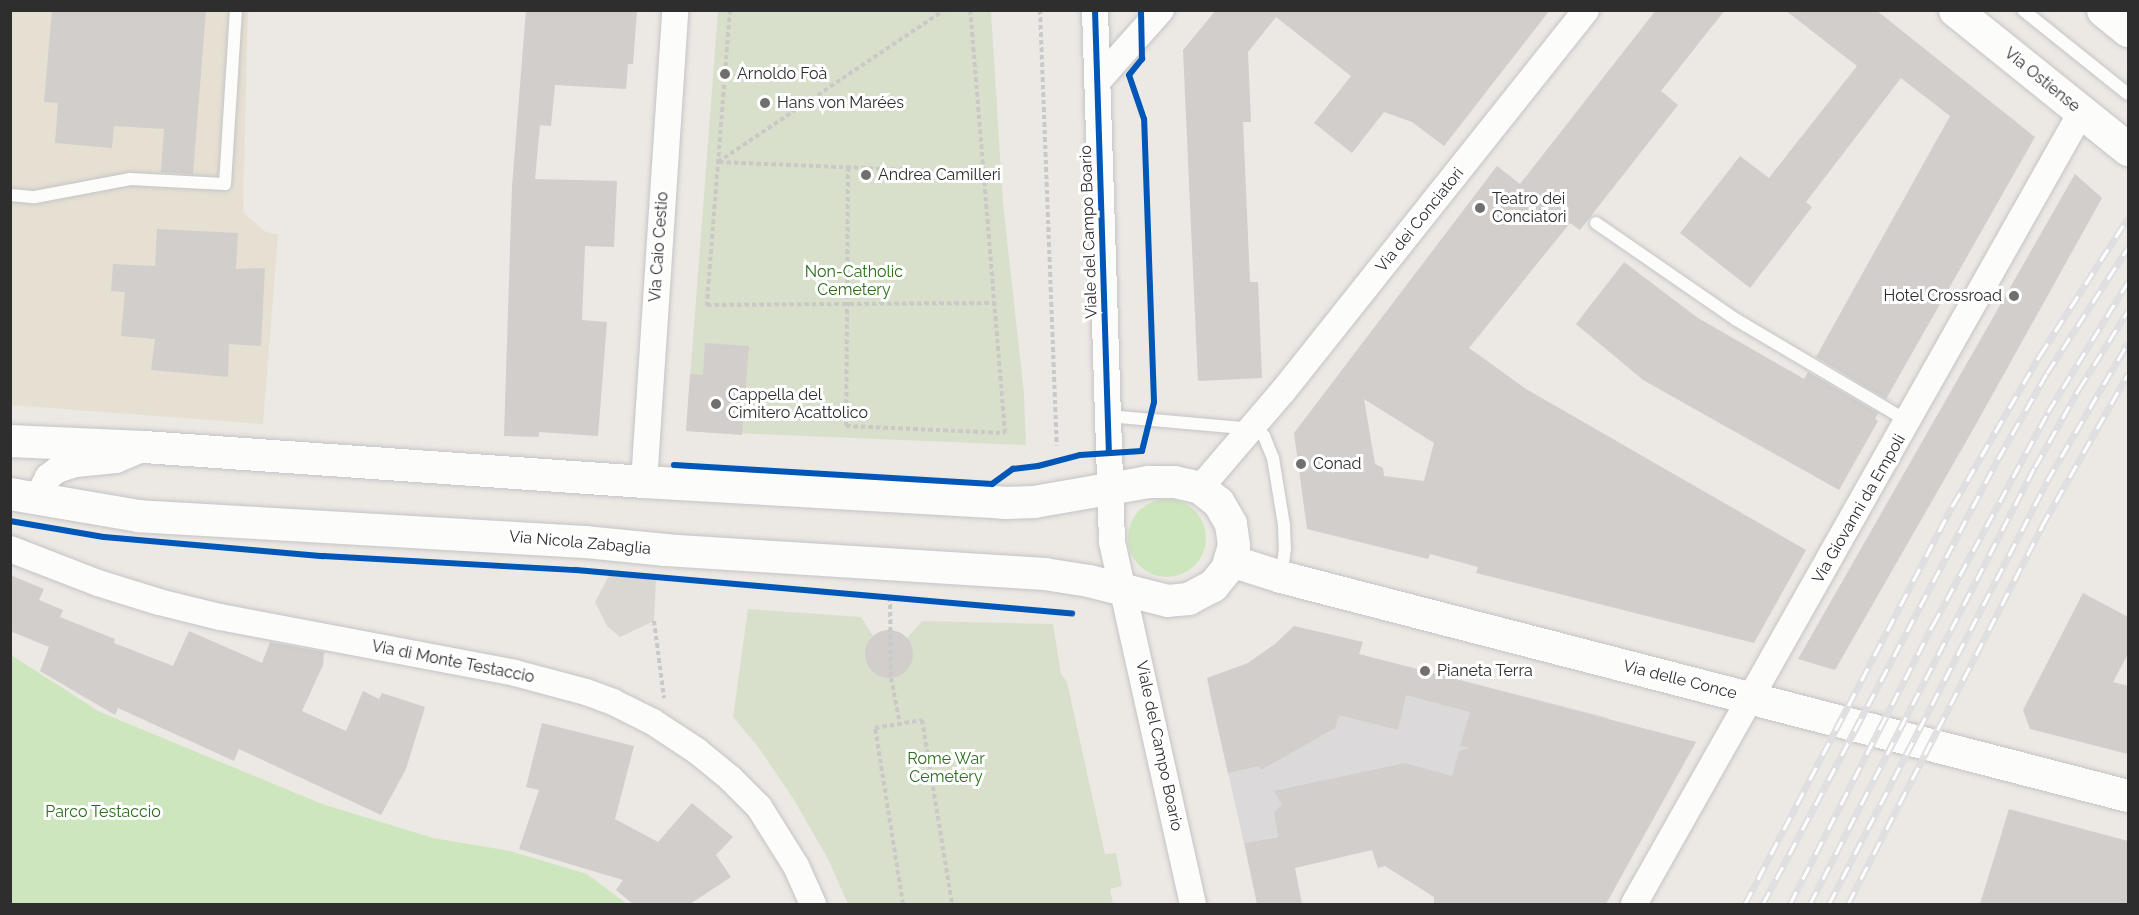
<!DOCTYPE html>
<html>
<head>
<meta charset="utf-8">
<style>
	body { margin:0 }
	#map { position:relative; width:2139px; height:915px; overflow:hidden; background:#ece8e4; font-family:Raleway,sans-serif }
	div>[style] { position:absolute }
	.industrial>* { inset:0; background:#dcd9db }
	.education>* { inset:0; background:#e6e0d3 }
	.green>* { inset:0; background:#cee6be }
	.round { border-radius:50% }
	.cemetery>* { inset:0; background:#d8e0cc }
	.plaza>* { inset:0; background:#dad6d2 }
	.building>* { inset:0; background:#d1cecb }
	.path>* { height:4px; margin-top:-2px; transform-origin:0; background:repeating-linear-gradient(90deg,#c9c9c8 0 4.5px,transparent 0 7.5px) }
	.roads { filter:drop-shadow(0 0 2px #c5c4c5) drop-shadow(0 0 2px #c5c4c5) }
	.service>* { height:12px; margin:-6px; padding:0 6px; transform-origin:6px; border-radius:6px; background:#fcfcfb }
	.minor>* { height:26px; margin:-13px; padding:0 13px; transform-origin:13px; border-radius:13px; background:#fcfcfb }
	.tertiary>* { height:32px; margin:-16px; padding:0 16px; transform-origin:16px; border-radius:16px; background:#fcfcfb }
	.secondary>* { height:33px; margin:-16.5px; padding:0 16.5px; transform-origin:16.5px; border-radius:16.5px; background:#fcfcfb }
	.rail>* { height:7px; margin-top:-3.5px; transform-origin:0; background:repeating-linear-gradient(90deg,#fff 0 14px,#dfdfe1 0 28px); box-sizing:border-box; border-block:2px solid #dfdfe1 }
	.cycleway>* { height:6px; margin:-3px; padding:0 3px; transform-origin:3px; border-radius:3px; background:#0057b8 }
	.dots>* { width:16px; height:16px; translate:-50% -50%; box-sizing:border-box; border:3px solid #fff; border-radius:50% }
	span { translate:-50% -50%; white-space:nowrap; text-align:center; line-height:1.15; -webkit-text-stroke:6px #fff; paint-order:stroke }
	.poi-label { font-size:16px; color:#2e2e2e }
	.left { translate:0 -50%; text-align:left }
	.right { translate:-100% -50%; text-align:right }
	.street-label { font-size:16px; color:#2e2e2e }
	.park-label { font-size:16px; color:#2c6e1b }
	.frame { position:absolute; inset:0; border:12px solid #2e2e2e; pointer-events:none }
</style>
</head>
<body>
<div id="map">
	<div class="industrial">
		<div style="clip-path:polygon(1295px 638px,1609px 718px,1555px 818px,1416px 810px,1244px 843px,1209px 690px,1241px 680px)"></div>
	</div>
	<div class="education">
		<div style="clip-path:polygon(10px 11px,248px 11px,243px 212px,264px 231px,278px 235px,263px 424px,11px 405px)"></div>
	</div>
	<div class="green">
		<div class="round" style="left:1128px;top:499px;width:78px;height:78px"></div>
		<div style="clip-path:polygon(11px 655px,100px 712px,322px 804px,433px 838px,510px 851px,587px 874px,627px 904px,11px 904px)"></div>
	</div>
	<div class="cemetery">
		<div style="clip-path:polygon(718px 11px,991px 11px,1003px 203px,1024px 394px,1026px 445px,686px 431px)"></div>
		<div style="clip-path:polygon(748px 609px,861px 617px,873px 636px,887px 630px,902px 634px,907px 638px,922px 621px,1053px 624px,1061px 674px,1067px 682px,1105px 854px,1116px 853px,1122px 886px,1110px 889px,1113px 904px,848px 904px,828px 859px,793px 798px,759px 748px,733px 717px)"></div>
	</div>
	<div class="plaza">
		<div style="clip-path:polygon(610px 574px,656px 578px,654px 621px,620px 637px,607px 626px,595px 602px)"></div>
	</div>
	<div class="building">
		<div style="clip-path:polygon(52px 10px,206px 10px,193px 174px,161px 172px,164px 129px,114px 126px,112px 148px,55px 143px,58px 103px,44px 102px)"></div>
		<div style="clip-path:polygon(526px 10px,637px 10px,633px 64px,628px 64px,626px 89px,555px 85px,551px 126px,540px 125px,535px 179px,617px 181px,614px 247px,585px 246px,582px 320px,607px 322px,598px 436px,539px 432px,539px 437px,504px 436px,512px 186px)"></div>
		<div style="clip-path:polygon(1216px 10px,1550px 10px,1444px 146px,1412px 122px,1384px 112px,1352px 153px,1314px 123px,1351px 76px,1276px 17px,1248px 52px,1251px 122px,1243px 122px,1250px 282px,1258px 282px,1262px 378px,1198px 381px,1183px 50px)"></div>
		<div style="clip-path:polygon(evenodd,1656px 10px,1725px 10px,1661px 91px,1678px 105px,1580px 230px,1570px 223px,1469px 348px,1526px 389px,1806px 550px,1754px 643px,1476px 573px,1478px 567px,1430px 554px,1428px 559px,1307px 529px,1294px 433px,1497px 166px,1520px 184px,1656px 10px,1364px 399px,1434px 443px,1424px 481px,1384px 476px,1383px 468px,1375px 464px,1364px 399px)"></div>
		<div style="clip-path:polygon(1785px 10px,1876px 10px,2035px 137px,1886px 399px,1816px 357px,1950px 116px,1901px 78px,1806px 202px,1812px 207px,1750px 288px,1680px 233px,1740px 156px,1769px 178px,1857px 66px)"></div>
		<div style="clip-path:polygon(2075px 174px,2102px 198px,1975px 426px,1835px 670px,1798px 659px)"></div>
		<div style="clip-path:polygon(157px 229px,238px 233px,236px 269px,265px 268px,261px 346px,229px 344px,228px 377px,151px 370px,155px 339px,121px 336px,125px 292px,111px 291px,113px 264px,155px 266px)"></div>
		<div style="clip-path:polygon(1624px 262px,1698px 318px,1804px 379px,1808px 372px,1878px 413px,1875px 419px,1878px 421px,1839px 490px,1643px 380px,1576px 324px)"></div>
		<div style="clip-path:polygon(705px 343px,749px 346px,742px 435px,686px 431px,690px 374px,703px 375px)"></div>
		<div style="clip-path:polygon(10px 575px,44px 589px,39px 600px,63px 610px,60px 617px,115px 639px,114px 643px,173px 666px,189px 631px,262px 663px,270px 642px,324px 652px,323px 665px,302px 711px,346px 731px,363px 691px,379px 699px,382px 693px,425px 707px,406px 769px,381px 815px,239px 749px,234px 761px,118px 708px,115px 715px,40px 671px,49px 647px,10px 631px)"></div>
		<div style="clip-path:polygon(2083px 593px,2128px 617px,2128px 654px,2113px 682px,2128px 686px,2128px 754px,2030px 729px,2023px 710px)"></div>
		<div style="clip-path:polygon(1294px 626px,1363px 642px,1359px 654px,1696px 742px,1606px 904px,1434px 904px,1434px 897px,1385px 866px,1378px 868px,1372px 850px,1295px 868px,1302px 904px,1257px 904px,1244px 843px,1278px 837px,1274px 812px,1282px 805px,1274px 791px,1405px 763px,1452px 776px,1459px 751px,1470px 748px,1460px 746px,1470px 712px,1406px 695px,1398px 730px,1339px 715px,1335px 728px,1261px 770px,1259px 766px,1228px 773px,1207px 678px,1248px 663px,1275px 644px)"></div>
		<div class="round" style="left:865px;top:630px;width:48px;height:48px"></div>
		<div style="clip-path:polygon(542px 723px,634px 746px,615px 819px,658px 842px,692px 803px,733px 837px,716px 855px,731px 877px,690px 904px,633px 904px,616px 890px,623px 880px,519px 849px,539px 790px,526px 787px)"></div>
		<div style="clip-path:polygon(2009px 809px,2128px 841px,2128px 904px,1980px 904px)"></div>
	</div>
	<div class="path">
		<div style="left:730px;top:10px;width:296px;rotate:94.5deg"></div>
		<div style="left:707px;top:305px;width:289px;rotate:-0.4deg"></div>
		<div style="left:1040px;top:10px;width:436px;rotate:87.8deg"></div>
		<div style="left:718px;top:162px;width:272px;rotate:-33.9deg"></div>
		<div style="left:719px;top:162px;width:265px;rotate:2.4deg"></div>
		<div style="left:848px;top:167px;width:259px;rotate:90.4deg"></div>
		<div style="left:846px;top:426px;width:159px;rotate:2.5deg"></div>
		<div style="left:1005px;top:433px;width:424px;rotate:-94.7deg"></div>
		<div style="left:890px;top:597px;width:81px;rotate:89.3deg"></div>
		<div style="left:891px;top:678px;width:47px;rotate:78.9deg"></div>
		<div style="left:654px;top:621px;width:78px;rotate:82.6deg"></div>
		<div style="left:903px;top:904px;width:178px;rotate:-99deg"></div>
		<div style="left:875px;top:728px;width:48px;rotate:-9.7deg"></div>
		<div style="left:922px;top:720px;width:186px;rotate:80.7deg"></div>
	</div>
	<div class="roads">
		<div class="service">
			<div style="left:2023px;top:10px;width:134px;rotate:38.7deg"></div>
			<div style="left:10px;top:195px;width:25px;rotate:5deg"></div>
			<div style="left:35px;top:197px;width:97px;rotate:-10.7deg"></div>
			<div style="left:130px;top:179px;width:95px;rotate:3deg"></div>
			<div style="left:225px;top:184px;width:174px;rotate:-86.4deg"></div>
			<div style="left:1596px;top:223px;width:169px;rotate:34.6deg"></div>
			<div style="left:1735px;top:319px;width:202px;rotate:30.6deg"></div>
			<div style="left:1108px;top:416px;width:146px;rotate:5.1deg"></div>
			<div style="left:1253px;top:429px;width:13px;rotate:32deg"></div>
			<div style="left:1264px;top:436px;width:24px;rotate:68deg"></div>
			<div style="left:1273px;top:458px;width:68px;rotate:80.7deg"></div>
			<div style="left:1284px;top:525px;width:24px;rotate:88deg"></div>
			<div style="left:1285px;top:549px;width:27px;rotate:98deg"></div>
		</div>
		<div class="minor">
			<div style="left:1095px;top:10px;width:532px;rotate:88.17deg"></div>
			<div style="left:1112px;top:542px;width:371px;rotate:77.4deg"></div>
			<div style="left:1098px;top:81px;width:95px;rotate:-48.4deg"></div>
			<div style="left:644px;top:482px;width:473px;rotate:-86.2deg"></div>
			<div style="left:1200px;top:488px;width:129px;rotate:-49.4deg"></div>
			<div style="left:1284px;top:390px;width:485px;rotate:-51.5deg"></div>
			<div style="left:36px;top:500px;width:26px;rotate:-62deg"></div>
			<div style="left:48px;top:477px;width:11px;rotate:-38deg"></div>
			<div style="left:57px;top:470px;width:20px;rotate:-18deg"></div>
			<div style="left:76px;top:464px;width:40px;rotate:-5.7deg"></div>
			<div style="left:116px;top:460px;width:25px;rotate:-23deg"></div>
			<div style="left:10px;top:549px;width:94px;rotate:21.1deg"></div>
			<div style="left:98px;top:583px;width:64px;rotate:17.3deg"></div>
			<div style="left:159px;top:602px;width:63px;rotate:13.8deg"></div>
			<div style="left:220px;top:617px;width:300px;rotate:10.7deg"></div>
			<div style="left:515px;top:673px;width:73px;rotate:15deg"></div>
			<div style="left:586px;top:692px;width:29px;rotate:20deg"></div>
			<div style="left:613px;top:702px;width:45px;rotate:26.6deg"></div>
			<div style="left:653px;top:722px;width:53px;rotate:33.4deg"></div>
			<div style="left:697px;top:751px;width:43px;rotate:39.3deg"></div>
			<div style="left:730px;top:778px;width:41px;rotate:45deg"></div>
			<div style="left:759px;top:807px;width:70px;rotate:57.9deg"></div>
			<div style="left:796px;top:866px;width:42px;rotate:65.9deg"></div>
			<div style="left:1634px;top:904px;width:911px;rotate:-60.54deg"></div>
		</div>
		<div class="tertiary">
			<div style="left:10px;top:441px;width:134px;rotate:2.6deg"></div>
			<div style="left:144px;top:447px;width:501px;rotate:4deg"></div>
			<div style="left:644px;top:482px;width:362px;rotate:3.3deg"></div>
			<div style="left:1005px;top:503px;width:29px;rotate:-2deg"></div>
			<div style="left:1034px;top:502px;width:117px;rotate:-9.9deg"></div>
			<div style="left:1149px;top:482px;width:26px"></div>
			<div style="left:1175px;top:482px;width:26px;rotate:13deg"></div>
			<div style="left:1200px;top:488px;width:24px;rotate:38deg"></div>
			<div style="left:1219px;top:503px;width:24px;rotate:60deg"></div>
			<div style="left:1231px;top:524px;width:22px;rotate:82deg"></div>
			<div style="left:1234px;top:546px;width:24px;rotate:107deg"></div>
			<div style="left:1227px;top:569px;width:22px;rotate:129deg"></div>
			<div style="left:1213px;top:586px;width:27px;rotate:152deg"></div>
			<div style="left:1189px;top:599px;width:21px;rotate:175deg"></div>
			<div style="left:1168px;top:601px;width:81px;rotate:-165.8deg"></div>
			<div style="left:1089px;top:581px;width:45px;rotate:-171deg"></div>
			<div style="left:1045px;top:574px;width:380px;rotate:-176.4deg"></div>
			<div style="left:666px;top:550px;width:80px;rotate:-174.3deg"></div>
			<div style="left:586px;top:542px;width:448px;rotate:-176.7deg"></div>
			<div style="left:139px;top:516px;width:131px;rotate:-170.3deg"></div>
			<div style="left:1231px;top:561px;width:52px;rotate:17.7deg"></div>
			<div style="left:1281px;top:577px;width:875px;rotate:14.5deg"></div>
		</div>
		<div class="secondary">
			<div style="left:1955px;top:10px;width:222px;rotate:38.8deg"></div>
			<div style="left:2103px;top:10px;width:32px;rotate:39deg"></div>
		</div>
	</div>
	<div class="rail">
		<div style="left:1745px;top:904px;width:450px;rotate:-62.5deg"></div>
		<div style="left:1953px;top:505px;width:173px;rotate:-59.9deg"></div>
		<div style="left:2040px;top:355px;width:163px;rotate:-57.3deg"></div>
		<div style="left:1763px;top:904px;width:503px;rotate:-62.16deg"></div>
		<div style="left:1998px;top:459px;width:99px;rotate:-60.3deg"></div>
		<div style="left:2047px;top:373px;width:149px;rotate:-57.1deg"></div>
		<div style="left:1790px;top:904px;width:314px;rotate:-62.9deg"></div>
		<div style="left:1933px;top:625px;width:242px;rotate:-61.6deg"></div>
		<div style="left:2048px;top:412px;width:153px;rotate:-58.4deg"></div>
		<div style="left:1810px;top:904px;width:492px;rotate:-62.8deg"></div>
		<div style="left:2035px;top:467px;width:90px;rotate:-60.6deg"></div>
		<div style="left:2079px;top:389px;width:92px;rotate:-57.9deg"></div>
		<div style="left:1829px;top:904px;width:476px;rotate:-62.7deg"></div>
		<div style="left:2047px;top:481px;width:160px;rotate:-59.6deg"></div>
		<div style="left:1848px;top:904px;width:425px;rotate:-62.8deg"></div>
		<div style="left:2042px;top:526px;width:175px;rotate:-60.5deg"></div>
	</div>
	<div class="cycleway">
		<div style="left:1095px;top:10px;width:443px;rotate:88.2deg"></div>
		<div style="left:674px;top:465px;width:319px;rotate:3.4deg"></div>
		<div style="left:992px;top:484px;width:26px;rotate:-36deg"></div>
		<div style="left:1013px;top:469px;width:25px;rotate:-7deg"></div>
		<div style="left:1038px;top:466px;width:43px;rotate:-14.7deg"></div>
		<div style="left:1080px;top:455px;width:62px;rotate:-3.7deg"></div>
		<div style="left:1142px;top:451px;width:50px;rotate:-76.2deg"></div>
		<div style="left:1154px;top:402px;width:283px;rotate:-92deg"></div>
		<div style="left:1144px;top:119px;width:46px;rotate:-108.8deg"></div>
		<div style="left:1129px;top:75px;width:21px;rotate:-51deg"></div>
		<div style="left:1142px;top:59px;width:49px;rotate:-91.2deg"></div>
		<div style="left:10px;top:521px;width:95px;rotate:9.7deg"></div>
		<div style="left:104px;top:537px;width:220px;rotate:5deg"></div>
		<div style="left:323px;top:556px;width:253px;rotate:3.2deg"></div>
		<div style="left:576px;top:570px;width:498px;rotate:5deg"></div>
	</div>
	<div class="dots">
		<div style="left:725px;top:74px;background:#706f6e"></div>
		<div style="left:765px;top:103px;background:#706f6e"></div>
		<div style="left:866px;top:175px;background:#706f6e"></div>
		<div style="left:1480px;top:208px;background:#706f6e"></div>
		<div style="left:2014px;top:296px;background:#706f6e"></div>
		<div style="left:716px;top:404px;background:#706f6e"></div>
		<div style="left:1301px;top:464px;background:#706f6e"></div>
		<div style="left:1425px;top:671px;background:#706f6e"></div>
	</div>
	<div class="poi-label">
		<span class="left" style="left:737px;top:74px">Arnoldo Foà</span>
		<span class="left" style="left:777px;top:103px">Hans von Marées</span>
		<span class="left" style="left:878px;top:175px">Andrea Camilleri</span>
		<span class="left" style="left:1492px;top:208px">Teatro dei<br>Conciatori</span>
		<span class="right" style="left:2002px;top:296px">Hotel Crossroad</span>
		<span class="left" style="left:728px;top:404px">Cappella del<br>Cimitero Acattolico</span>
		<span class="left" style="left:1313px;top:464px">Conad</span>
		<span class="left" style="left:1437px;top:671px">Pianeta Terra</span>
	</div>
	<div class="street-label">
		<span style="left:2042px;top:80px;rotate:39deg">Via Ostiense</span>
		<span style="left:1420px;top:220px;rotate:-51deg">Via dei Conciatori</span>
		<span style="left:1089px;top:232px;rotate:-92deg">Viale del Campo Boario</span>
		<span style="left:659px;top:247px;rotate:-86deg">Via Caio Cestio</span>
		<span style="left:1859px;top:509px;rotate:-60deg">Via Giovanni da Empoli</span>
		<span style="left:580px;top:543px;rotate:5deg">Via Nicola Zabaglia</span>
		<span style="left:453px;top:662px;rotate:11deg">Via di Monte Testaccio</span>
		<span style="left:1680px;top:680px;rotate:14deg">Via delle Conce</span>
		<span style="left:1159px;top:746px;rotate:78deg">Viale del Campo Boario</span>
	</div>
	<div class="park-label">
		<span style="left:854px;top:281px">Non-Catholic<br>Cemetery</span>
		<span style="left:946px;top:768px">Rome War<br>Cemetery</span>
		<span style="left:103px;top:812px">Parco Testaccio</span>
	</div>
	<div class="frame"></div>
</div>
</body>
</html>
